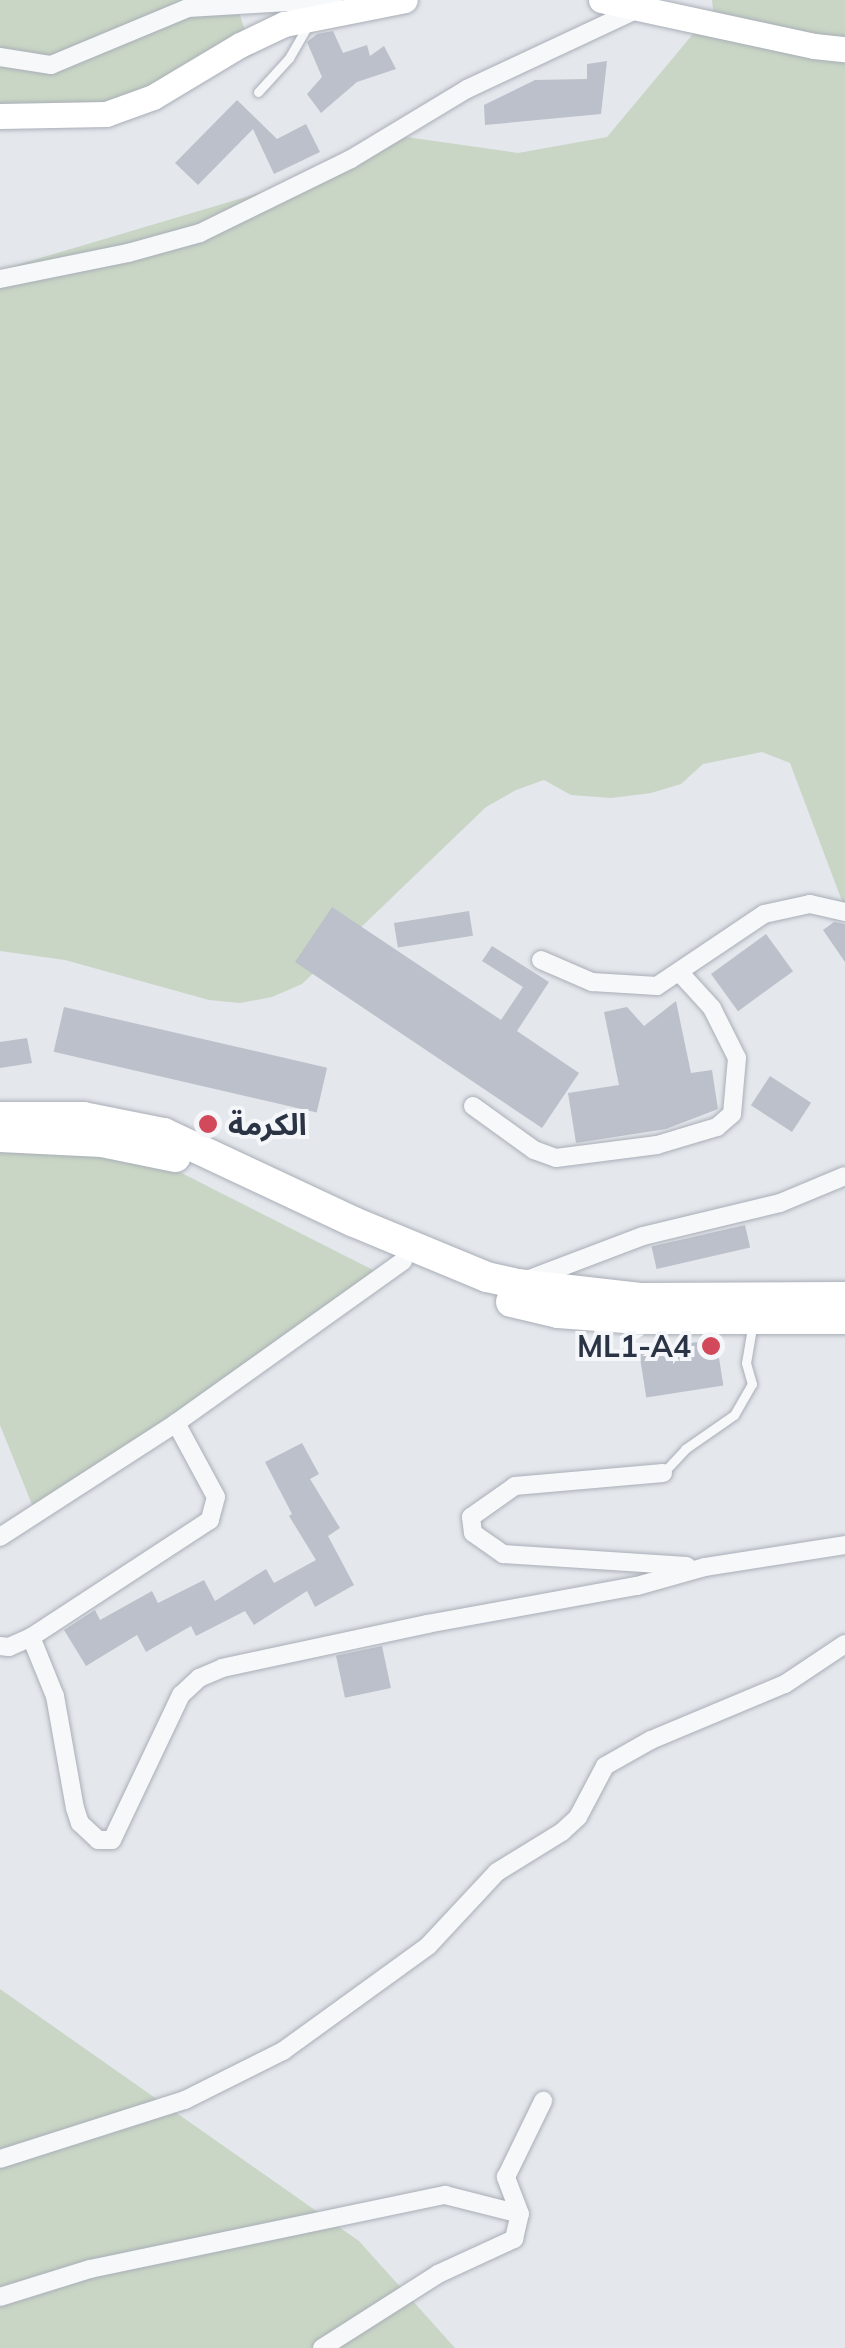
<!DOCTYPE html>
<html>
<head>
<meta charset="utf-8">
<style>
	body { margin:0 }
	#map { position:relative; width:845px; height:2348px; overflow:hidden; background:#e4e7ec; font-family:Mulish,"Noto Sans Arabic",sans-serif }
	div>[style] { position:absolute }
	.green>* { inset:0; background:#c9d6c5 }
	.building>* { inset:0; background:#bbc0ca; transform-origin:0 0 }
	.roads { filter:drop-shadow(0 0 2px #a9aeb7) drop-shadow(0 0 2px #a9aeb7) }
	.service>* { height:9px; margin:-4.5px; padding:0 4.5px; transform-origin:4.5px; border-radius:4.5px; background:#f7f8fa }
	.minor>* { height:18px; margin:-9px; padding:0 9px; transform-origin:9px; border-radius:9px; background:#f7f8fa }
	.secondary>* { height:25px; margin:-12.5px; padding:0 12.5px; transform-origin:12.5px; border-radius:12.5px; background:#fff }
	.motorway>* { height:30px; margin:-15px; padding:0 15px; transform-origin:15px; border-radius:15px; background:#fff }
	.dots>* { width:28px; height:28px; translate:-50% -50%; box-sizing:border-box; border:5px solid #f4f6f9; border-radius:50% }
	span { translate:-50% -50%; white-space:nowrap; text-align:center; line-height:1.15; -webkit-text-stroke:8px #f4f6f9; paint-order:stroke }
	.poi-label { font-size:30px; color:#2b3445; font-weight:700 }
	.left { translate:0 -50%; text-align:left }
	.right { translate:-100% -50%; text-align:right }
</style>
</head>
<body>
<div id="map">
	<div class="green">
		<div style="clip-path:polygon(0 0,235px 0,253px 55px,90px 116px,0 124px)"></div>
		<div style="clip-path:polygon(712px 0,845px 0,845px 909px,790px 763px,762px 752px,703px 764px,681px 784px,651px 793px,611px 798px,571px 795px,544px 780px,516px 790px,486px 807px,302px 984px,272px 997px,240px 1003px,209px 1000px,65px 960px,0 951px,0 270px,293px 183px,378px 133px,518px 153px,607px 137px,713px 10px)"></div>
		<div style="clip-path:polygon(79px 1121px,381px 1274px,35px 1512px,0 1425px,0 1124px)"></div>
		<div style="clip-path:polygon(0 1989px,359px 2241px,455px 2348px,0 2348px)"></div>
	</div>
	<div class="building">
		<div style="clip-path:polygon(333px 31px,343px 53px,367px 45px,370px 56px,384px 46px,396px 69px,357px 82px,321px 113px,307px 94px,322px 77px,307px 42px,317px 34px)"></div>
		<div style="clip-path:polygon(607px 61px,601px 114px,485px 125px,484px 105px,535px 80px,587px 79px,587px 64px)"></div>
		<div style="clip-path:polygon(237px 100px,277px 139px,306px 124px,320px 152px,274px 174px,253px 129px,198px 185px,175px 163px)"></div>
		<div style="clip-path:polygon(332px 907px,501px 1020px,523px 987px,482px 961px,492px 946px,549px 982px,517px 1031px,579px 1073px,542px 1128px,295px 962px)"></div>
		<div style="left:469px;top:911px;width:25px;height:76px;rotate:81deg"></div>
		<div style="clip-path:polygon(834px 922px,845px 924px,845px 962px,823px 930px)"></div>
		<div style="left:766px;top:934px;width:46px;height:68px;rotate:54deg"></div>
		<div style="clip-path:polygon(676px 1001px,691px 1073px,712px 1070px,718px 1109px,666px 1129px,576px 1143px,568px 1093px,619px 1085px,604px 1012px,627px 1007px,644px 1026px)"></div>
		<div style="left:64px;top:1007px;width:270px;height:46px;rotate:13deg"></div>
		<div style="clip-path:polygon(27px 1038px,32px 1063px,0 1068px,0 1042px)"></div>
		<div style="left:770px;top:1076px;width:49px;height:35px;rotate:33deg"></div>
		<div style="left:745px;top:1225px;width:23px;height:96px;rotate:77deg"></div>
		<div style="left:716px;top:1339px;width:47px;height:78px;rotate:81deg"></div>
		<div style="clip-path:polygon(302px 1443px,319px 1474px,310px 1479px,340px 1528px,328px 1536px,354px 1585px,315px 1607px,307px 1591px,254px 1625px,245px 1611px,196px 1636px,191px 1626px,146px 1652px,137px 1635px,86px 1666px,64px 1630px,95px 1610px,100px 1620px,152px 1591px,158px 1603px,204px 1580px,215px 1601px,266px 1569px,274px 1583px,316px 1560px,289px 1516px,292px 1514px,265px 1462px)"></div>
		<div style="left:382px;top:1646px;width:43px;height:47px;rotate:78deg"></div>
	</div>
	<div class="roads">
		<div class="service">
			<div style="left:258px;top:92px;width:46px;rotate:-47.6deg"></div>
			<div style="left:289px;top:58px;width:36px;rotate:-60deg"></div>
			<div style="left:663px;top:1473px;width:33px;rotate:-47deg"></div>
			<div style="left:685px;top:1449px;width:60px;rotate:-34.8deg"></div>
			<div style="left:734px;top:1415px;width:36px;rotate:-60deg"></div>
			<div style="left:752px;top:1384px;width:22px;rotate:-106deg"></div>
			<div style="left:746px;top:1363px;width:42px;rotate:-80.3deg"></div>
		</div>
		<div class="minor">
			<div style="left:0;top:57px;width:52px;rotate:8.9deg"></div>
			<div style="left:51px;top:65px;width:148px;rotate:-22.6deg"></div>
			<div style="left:188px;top:8px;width:100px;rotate:-3.4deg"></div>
			<div style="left:288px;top:2px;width:48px;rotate:5.9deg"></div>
			<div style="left:0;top:279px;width:131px;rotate:-11.5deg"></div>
			<div style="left:128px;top:253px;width:75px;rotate:-15.5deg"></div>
			<div style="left:200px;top:233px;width:168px;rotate:-26.1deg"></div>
			<div style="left:351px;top:159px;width:135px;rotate:-31.1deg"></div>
			<div style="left:467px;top:89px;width:189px;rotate:-25.1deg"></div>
			<div style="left:541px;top:960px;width:56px;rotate:23.3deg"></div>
			<div style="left:592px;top:982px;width:65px;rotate:3.5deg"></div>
			<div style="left:657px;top:986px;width:129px;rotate:-33.9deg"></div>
			<div style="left:764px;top:914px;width:47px;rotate:-12.3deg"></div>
			<div style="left:810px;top:904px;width:36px;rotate:13deg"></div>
			<div style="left:473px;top:1106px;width:75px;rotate:35.8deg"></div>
			<div style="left:534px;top:1150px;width:23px;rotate:20deg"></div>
			<div style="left:556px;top:1158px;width:102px;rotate:-7.3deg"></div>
			<div style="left:657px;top:1145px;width:63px;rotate:-16.7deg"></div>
			<div style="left:717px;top:1127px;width:20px;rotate:-41deg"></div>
			<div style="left:732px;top:1114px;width:56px;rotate:-84.9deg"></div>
			<div style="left:737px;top:1058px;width:56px;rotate:-116.6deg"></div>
			<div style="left:712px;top:1008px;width:46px;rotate:-132.4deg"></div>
			<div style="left:527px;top:1280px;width:124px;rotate:-20.8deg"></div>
			<div style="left:643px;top:1236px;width:141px;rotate:-13.5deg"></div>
			<div style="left:780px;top:1203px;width:70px;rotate:-22.6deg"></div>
			<div style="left:176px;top:1423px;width:84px;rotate:61.6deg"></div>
			<div style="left:216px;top:1497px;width:24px;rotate:105deg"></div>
			<div style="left:210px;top:1520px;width:214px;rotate:146.8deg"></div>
			<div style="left:31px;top:1637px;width:64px;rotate:67.9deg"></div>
			<div style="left:55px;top:1696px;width:114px;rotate:79.9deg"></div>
			<div style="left:75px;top:1808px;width:16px;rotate:72deg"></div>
			<div style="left:80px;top:1823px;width:25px;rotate:43deg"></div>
			<div style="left:98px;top:1840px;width:14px"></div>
			<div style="left:112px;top:1840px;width:161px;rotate:-64.6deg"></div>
			<div style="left:181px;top:1695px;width:25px;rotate:-43deg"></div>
			<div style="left:199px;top:1678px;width:25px;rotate:-23deg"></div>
			<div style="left:222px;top:1668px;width:210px;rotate:-12.1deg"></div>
			<div style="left:427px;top:1624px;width:213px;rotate:-10.3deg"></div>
			<div style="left:637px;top:1586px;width:71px;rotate:-15.6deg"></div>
			<div style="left:705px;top:1567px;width:142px;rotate:-8.9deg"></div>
			<div style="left:663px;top:1473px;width:149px;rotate:175deg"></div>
			<div style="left:515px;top:1486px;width:54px;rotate:144.8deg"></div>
			<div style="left:471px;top:1517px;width:16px;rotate:83deg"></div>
			<div style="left:473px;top:1533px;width:37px;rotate:35deg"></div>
			<div style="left:503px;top:1554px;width:184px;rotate:3.7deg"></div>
			<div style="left:0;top:1537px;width:210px;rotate:-32.9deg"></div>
			<div style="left:176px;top:1423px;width:279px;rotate:-35.5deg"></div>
			<div style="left:0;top:1646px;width:9px;rotate:6deg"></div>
			<div style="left:9px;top:1647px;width:24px;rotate:-24deg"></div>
			<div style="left:0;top:2159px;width:194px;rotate:-17.7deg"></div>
			<div style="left:185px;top:2100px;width:110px;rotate:-26.6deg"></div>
			<div style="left:283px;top:2051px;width:179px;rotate:-35.9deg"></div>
			<div style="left:428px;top:1946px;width:101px;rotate:-47deg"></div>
			<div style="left:497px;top:1872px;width:76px;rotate:-31.6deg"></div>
			<div style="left:562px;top:1832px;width:22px;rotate:-43deg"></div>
			<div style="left:578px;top:1817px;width:58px;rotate:-62.1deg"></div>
			<div style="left:605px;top:1766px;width:53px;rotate:-29.5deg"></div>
			<div style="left:651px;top:1740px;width:145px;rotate:-22.7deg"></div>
			<div style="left:785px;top:1684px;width:72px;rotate:-33.7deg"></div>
			<div style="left:0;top:2297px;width:94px;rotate:-17.3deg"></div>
			<div style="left:90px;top:2269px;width:363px;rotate:-11.8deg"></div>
			<div style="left:445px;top:2195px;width:77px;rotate:14.2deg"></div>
			<div style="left:322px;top:2348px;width:138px;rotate:-32.5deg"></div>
			<div style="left:438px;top:2274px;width:84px;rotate:-24.7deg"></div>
			<div style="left:514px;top:2239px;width:26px;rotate:-77deg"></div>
			<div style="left:520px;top:2214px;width:40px;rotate:-111deg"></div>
			<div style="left:506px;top:2177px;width:85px;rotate:-64deg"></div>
		</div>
		<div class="secondary">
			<div style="left:601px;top:0;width:218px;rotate:12.2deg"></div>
			<div style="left:814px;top:46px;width:31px;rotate:6deg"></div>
			<div style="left:0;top:116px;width:106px;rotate:-1.1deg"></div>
			<div style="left:106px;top:114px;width:50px;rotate:-19.9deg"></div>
			<div style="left:153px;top:97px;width:101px;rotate:-30.9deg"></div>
			<div style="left:240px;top:45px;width:49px;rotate:-25.5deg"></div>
			<div style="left:284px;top:24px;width:123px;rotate:-11.2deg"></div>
		</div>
		<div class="motorway">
			<div style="left:0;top:1117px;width:83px"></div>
			<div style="left:83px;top:1117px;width:83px;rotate:11.2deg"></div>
			<div style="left:164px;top:1133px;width:210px;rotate:25.1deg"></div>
			<div style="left:354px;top:1222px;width:144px;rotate:22.5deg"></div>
			<div style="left:487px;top:1277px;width:31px;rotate:13deg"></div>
			<div style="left:517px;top:1284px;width:126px;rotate:6.4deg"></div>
			<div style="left:642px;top:1298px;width:203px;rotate:-0.3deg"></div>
			<div style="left:0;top:1137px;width:102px;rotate:2.8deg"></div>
			<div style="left:102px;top:1142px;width:75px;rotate:11.6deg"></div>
			<div style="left:511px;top:1302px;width:48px;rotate:13.2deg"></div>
			<div style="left:558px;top:1313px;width:81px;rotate:4.2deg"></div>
			<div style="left:639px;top:1319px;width:206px"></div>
		</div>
	</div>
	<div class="dots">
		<div style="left:208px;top:1124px;background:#d1495b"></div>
		<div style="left:711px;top:1346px;background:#d1495b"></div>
	</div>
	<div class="poi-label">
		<span class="left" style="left:228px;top:1124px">الكرمة</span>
		<span class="right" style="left:691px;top:1346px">ML1-A4</span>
	</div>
</div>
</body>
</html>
